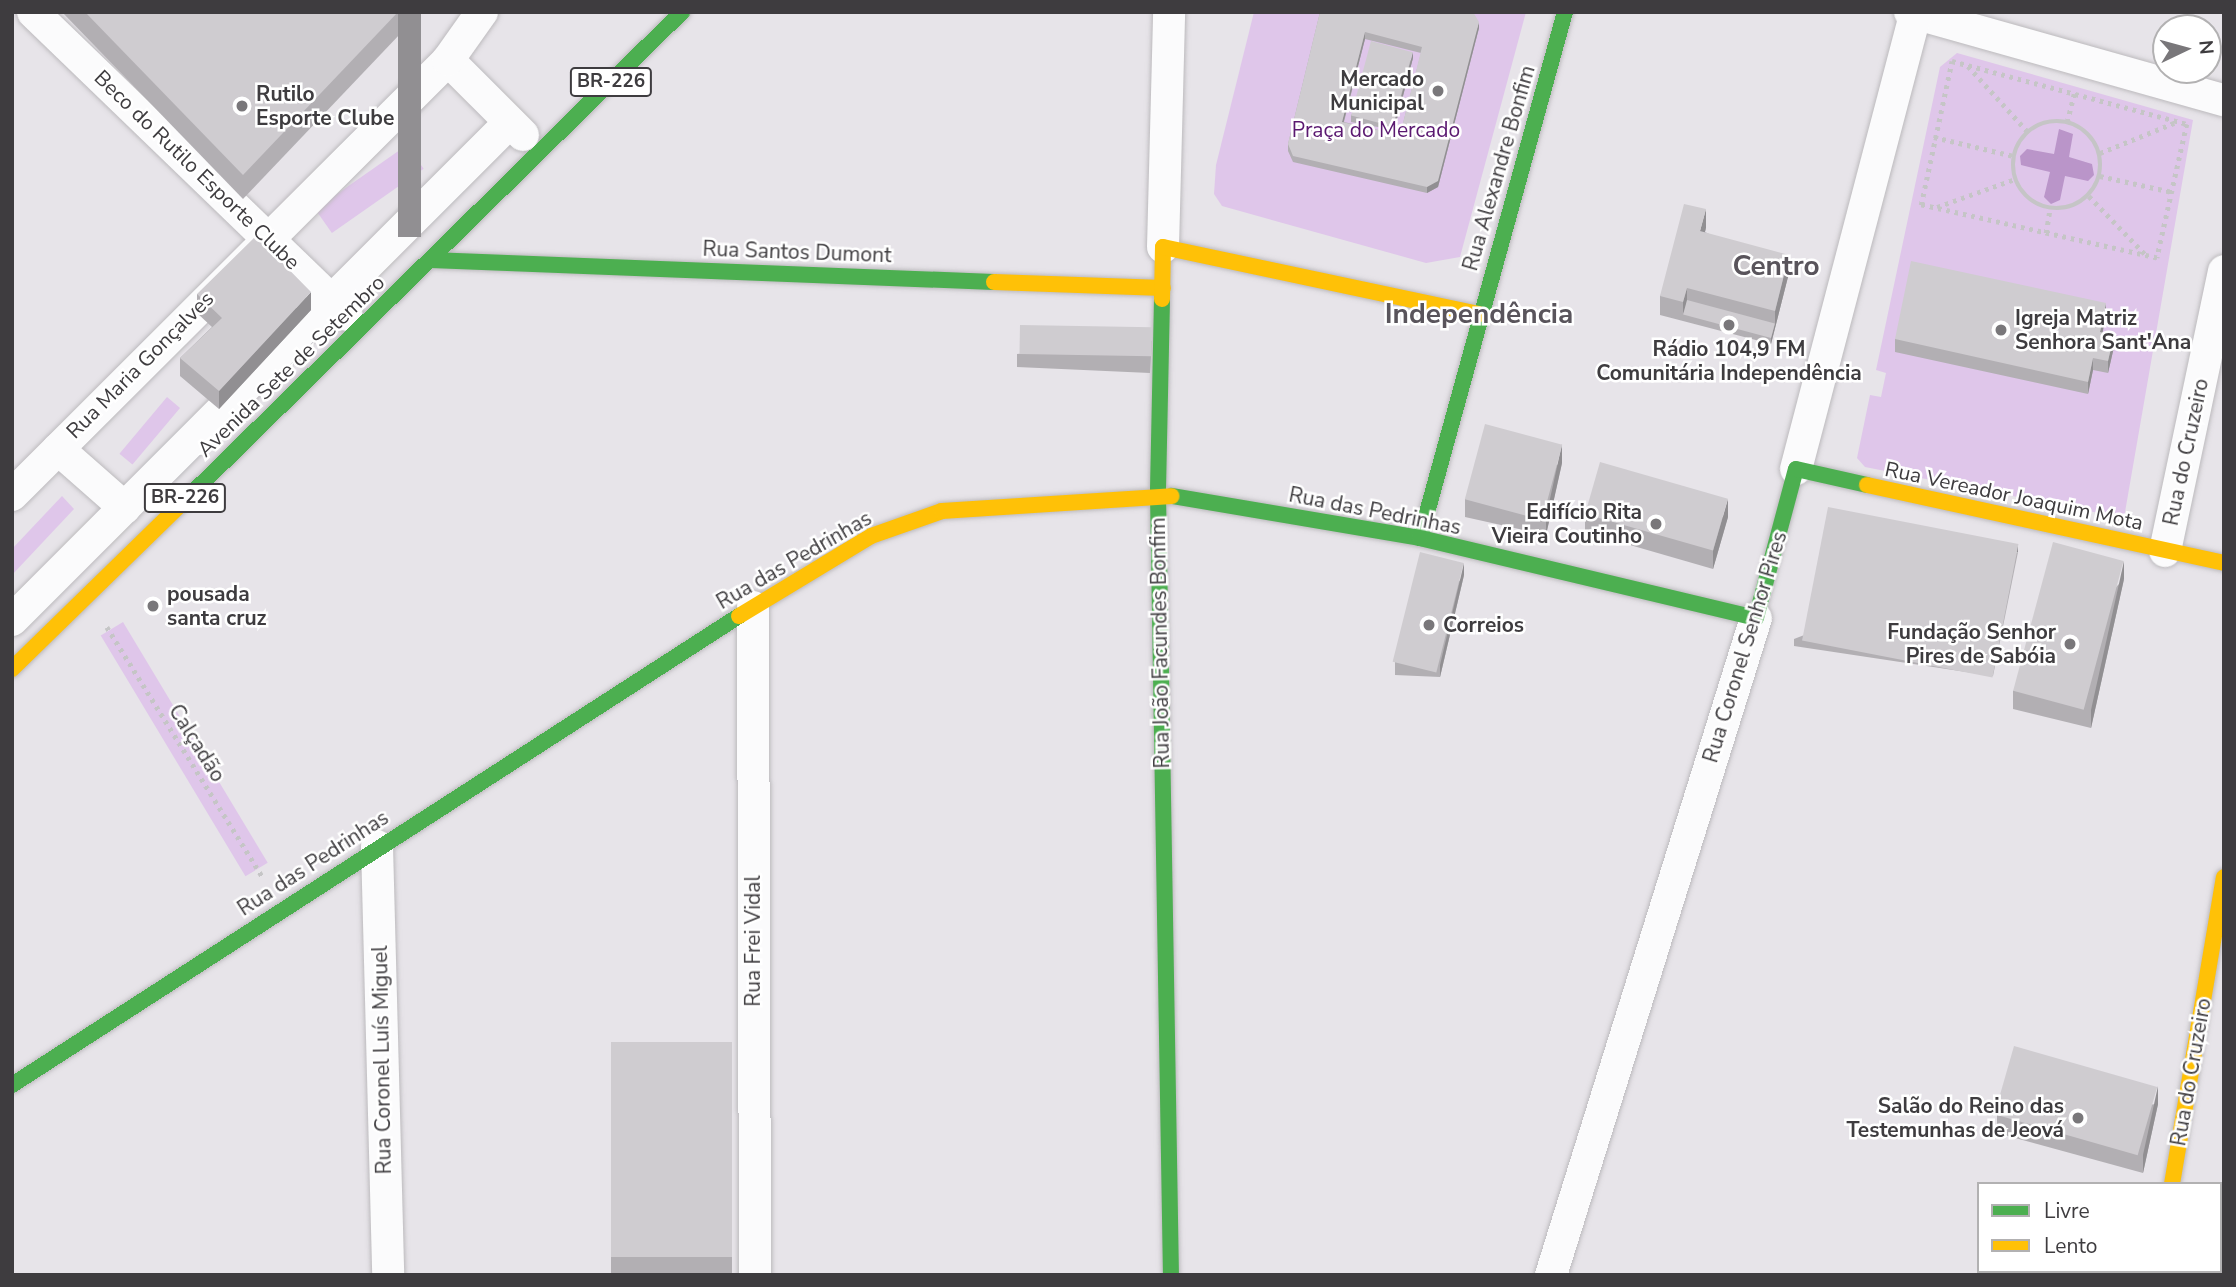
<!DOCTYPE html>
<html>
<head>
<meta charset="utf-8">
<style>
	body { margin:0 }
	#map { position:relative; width:2236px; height:1287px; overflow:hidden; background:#e7e4e9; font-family:"Nunito Sans",sans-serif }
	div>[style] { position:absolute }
	.green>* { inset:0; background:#dfc6ea; transform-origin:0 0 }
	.water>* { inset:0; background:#ba95c9 }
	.path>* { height:4.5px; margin-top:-2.25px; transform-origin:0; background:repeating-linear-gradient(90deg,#c5c5c6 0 3.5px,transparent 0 8.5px) }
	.path>.ring { margin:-2.25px; padding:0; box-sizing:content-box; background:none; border:4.5px solid #c5c5c6; border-radius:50% }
	.roads { filter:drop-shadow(0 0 2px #bcbabd) drop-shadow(0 0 2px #bcbabd) }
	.street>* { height:32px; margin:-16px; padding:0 16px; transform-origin:16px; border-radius:16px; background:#fbfbfc }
	.fast>* { height:16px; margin:-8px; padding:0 8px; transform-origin:8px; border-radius:8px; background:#4caf50 }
	.slow>* { height:16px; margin:-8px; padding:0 8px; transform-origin:8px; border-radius:8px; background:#ffc107 }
	.wall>* { inset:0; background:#b2afb3; transform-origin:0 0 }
	.shaded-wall>* { inset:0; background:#918f92; transform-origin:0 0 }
	.building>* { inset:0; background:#cfccd0; transform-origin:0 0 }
	.dots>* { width:19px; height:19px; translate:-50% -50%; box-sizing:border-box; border:4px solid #fff; border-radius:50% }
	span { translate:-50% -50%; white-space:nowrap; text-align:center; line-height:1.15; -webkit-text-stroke:5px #fff; paint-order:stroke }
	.shield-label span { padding:2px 5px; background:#fff; border:2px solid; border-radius:5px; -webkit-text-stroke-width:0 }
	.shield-label { font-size:19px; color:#3e3c3f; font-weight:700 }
	.poi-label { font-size:21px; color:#3e3c3f; font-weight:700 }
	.right { translate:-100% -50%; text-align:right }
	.left { translate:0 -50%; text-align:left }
	.park-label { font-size:21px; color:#5a1870 }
	.street-label { font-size:21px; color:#3e3c3f }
	.district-label { font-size:28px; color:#59545b; font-weight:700 }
	.frame { position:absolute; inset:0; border:14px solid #3e3c3f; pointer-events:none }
	.legend { position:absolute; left:1977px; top:1182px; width:245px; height:91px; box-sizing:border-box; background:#fff; border:2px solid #b2b1b2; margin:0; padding:9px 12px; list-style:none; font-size:21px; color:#3e3c3f }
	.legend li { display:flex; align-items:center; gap:14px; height:35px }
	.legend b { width:35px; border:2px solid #b2b1b2 }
	.north { position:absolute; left:2152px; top:14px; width:70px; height:70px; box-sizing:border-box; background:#fff; border:2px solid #b2b1b2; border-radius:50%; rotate:85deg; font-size:19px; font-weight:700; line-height:28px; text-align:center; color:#3e3c3f }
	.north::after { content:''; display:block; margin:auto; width:24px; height:32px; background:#79777a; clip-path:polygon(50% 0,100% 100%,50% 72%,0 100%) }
</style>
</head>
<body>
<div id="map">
	<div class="green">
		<div style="clip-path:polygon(1254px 12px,1526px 12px,1460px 257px,1426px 263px,1222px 206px,1214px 194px,1216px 165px)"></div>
		<div style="clip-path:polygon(1957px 53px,2193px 120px,2124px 518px,1865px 467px,1857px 458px,1870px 395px,1881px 397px,1886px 373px,1876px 370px,1940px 67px)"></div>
		<div style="left:407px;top:145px;width:29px;height:112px;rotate:55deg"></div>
		<div style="left:167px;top:397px;width:17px;height:74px;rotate:40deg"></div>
		<div style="clip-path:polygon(62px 496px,74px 509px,12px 575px,12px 549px)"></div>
		<div style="left:123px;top:622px;width:281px;height:26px;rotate:59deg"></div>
	</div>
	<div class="water">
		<div style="clip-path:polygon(2059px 129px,2073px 134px,2069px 157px,2092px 164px,2094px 175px,2088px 181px,2065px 176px,2060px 200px,2051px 204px,2044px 197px,2050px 172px,2021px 165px,2020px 156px,2027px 149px,2054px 154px)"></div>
	</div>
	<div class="path">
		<div style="left:1952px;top:61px;width:243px;rotate:15deg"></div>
		<div style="left:2187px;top:124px;width:137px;rotate:102.6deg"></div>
		<div style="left:2157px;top:258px;width:242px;rotate:-167.3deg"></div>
		<div style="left:1921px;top:205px;width:147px;rotate:-77.9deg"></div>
		<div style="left:1968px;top:66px;width:89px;rotate:47.7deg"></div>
		<div class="ring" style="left:2013px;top:121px;width:83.5px;height:83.5px"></div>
		<div style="left:2067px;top:122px;width:29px;rotate:-76deg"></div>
		<div style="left:1934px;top:137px;width:82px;rotate:13.4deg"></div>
		<div style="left:2100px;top:153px;width:80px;rotate:-22.1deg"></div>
		<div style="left:2100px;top:176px;width:74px;rotate:12.5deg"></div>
		<div style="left:2089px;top:196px;width:83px;rotate:46deg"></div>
		<div style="left:1937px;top:207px;width:83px;rotate:-19.7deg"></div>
		<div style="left:2046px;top:233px;width:24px;rotate:-81deg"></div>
		<div style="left:107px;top:627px;width:296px;rotate:58.1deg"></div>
	</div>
	<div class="roads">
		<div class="street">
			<div style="left:33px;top:12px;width:436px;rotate:44deg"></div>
			<div style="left:1910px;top:12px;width:326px;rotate:15.7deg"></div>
			<div style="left:448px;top:60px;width:106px;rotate:45deg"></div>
			<div style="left:1163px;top:247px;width:235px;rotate:-88.5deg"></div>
			<div style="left:58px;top:449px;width:89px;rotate:41.4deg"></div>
			<div style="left:1796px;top:469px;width:470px;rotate:-75.3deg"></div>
			<div style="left:12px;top:495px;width:616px;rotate:-44.93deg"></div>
			<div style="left:448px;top:60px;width:59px;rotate:-54.7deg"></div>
			<div style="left:2165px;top:551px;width:286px;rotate:-78.1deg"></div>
			<div style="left:753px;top:607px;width:668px;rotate:89.83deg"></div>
			<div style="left:12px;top:620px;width:704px;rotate:-45deg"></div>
			<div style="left:377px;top:846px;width:429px;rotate:88.5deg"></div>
			<div style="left:1551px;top:1275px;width:688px;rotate:-72.67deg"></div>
		</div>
		<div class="fast">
			<div style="left:431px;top:260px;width:563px;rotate:2.24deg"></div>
			<div style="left:1162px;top:299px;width:195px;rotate:91.2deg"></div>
			<div style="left:1158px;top:494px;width:781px;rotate:89.05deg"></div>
			<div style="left:1172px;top:496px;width:252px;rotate:9.6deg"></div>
			<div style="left:1420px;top:538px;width:345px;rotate:13.4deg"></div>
			<div style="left:1756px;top:618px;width:154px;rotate:-75deg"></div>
			<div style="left:1796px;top:469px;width:73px;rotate:12.7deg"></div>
			<div style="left:184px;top:501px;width:698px;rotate:-44.48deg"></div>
			<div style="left:1420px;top:538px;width:546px;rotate:-74.59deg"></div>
			<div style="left:12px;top:1085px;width:865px;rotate:-32.83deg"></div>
			<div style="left:2173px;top:1271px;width:5px;rotate:53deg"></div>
		</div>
		<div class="slow">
			<div style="left:994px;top:282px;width:169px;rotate:2deg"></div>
			<div style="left:1162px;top:299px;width:52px;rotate:-88.9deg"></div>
			<div style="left:1163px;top:247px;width:323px;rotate:12deg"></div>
			<div style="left:1867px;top:485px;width:365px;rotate:12.3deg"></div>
			<div style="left:739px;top:616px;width:154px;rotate:-31.2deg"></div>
			<div style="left:871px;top:536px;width:75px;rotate:-19.4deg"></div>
			<div style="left:942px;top:511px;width:230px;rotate:-3.7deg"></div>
			<div style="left:12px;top:669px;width:240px;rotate:-44.3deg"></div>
			<div style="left:2172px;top:1184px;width:311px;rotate:-80.4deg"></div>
		</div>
	</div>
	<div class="wall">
		<div style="clip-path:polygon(62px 12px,421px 12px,243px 199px)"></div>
		<div style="clip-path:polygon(evenodd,1320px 12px,1479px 28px,1438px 187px,1427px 193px,1293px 162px,1288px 151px,1288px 144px,1320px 12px,1365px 39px,1421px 53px,1400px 135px,1344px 122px,1365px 39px)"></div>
		<div style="clip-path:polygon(1413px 58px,1394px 130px,1351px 122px,1351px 115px)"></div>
		<div style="clip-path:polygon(1706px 228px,1705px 232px,1789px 273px,1771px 344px,1660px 315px,1660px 296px)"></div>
		<div style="clip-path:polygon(197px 294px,311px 310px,219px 409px,180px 376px,180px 358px,212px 327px,197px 313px)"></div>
		<div style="clip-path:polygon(2106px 316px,2102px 333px,2114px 347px,2108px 373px,2093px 370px,2088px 394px,1895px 352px,1895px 339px)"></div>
		<div style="clip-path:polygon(1152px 341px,1150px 373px,1017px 367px,1017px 354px)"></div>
		<div style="clip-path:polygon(1562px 463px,1546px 535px,1465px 517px,1465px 499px)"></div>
		<div style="clip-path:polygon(1585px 514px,1728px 517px,1713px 569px,1585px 532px)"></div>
		<div style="clip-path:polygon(2018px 552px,1993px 676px,1794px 646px,1794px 639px)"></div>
		<div style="clip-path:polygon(1464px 575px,1440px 677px,1395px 675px,1395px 662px)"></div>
		<div style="clip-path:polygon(2124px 579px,2091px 728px,2013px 709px,2013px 691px)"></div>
		<div style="left:611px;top:1042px;width:121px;height:233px"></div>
		<div style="clip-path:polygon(2158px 1104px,2143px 1173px,1997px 1133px,1997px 1115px)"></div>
	</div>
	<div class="shaded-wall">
		<div style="left:398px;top:12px;width:23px;height:225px"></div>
		<div style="clip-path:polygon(1479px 22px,1479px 28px,1438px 187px,1427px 193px,1427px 187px)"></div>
		<div style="clip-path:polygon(1365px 32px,1365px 39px,1342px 128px,1342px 122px)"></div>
		<div style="clip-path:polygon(1413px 52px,1413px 58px,1394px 130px,1394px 124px)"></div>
		<div style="clip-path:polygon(1706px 209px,1706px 228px,1700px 249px,1700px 231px)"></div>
		<div style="clip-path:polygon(1789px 255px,1789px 273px,1771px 344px,1771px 338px,1775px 323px,1775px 311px)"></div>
		<div style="clip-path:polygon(1687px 288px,1687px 306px,1683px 314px,1683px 302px)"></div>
		<div style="clip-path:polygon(311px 292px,311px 310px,219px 409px,219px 391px)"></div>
		<div style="clip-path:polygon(2106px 303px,2106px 316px,2100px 345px,2100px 332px)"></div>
		<div style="clip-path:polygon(2114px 335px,2114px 347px,2108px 373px,2108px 361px)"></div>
		<div style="clip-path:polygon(2093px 358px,2093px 370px,2088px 394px,2088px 382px)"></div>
		<div style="clip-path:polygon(1562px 444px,1562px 463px,1546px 535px,1546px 517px)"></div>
		<div style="clip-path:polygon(1728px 499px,1728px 517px,1713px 569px,1713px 551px)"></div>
		<div style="left:2018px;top:545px;width:7px;height:126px;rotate:90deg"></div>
		<div style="clip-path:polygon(2124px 561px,2124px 579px,2091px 728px,2091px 710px)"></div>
		<div style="clip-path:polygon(1464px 563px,1464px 575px,1440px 677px,1440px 665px)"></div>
		<div style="clip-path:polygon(2158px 1086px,2158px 1104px,2143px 1173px,2143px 1155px)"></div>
	</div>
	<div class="building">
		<div style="clip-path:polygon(85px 12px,398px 12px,243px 175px)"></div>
		<div style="clip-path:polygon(evenodd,1320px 12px,1473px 12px,1479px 22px,1438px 181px,1427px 187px,1293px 156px,1288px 144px,1320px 12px,1365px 32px,1422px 47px,1400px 135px,1342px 122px,1365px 32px)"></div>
		<div style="left:1371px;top:41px;width:43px;height:77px;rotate:15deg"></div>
		<div style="clip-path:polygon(1684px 204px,1706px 209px,1700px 231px,1789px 255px,1775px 311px,1687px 288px,1683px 302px,1660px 296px)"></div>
		<div style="clip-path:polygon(256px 236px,311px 292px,219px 391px,180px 358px,222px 318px,197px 294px)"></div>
		<div style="clip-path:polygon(1911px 261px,2106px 303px,2100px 332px,2114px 335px,2108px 361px,2093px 358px,2088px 382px,1895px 339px)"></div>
		<div style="left:1687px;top:300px;width:91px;height:15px;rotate:15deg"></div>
		<div style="left:1020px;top:325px;width:132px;height:29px;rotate:1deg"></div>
		<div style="left:1485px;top:424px;width:80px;height:78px;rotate:15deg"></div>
		<div style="left:1600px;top:462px;width:133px;height:54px;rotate:16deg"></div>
		<div style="left:1828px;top:507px;width:194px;height:136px;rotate:11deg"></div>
		<div style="left:2053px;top:542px;width:73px;height:154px;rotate:15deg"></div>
		<div style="left:1420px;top:552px;width:45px;height:113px;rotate:14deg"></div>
		<div style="left:611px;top:1042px;width:121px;height:215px"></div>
		<div style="left:2014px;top:1046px;width:149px;height:71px;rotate:16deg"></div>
	</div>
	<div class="dots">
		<div style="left:1438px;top:91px;background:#79777a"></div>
		<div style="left:242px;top:106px;background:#79777a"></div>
		<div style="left:1729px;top:325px;background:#79777a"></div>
		<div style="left:2001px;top:330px;background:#79777a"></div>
		<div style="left:1656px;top:524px;background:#79777a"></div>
		<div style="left:153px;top:606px;background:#79777a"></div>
		<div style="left:1429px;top:625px;background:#79777a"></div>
		<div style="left:2070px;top:644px;background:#79777a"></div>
		<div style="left:2078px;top:1118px;background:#79777a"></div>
	</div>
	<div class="shield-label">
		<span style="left:611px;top:82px">BR-226</span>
		<span style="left:185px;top:498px">BR-226</span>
	</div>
	<div class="poi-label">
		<span class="right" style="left:1424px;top:91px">Mercado<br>Municipal</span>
		<span class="left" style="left:256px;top:106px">Rutilo<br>Esporte Clube</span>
		<span class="left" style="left:2015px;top:330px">Igreja Matriz<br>Senhora Sant'Ana</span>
		<span style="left:1729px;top:361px">Rádio 104,9 FM<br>Comunitária Independência</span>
		<span class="right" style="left:1642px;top:524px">Edifício Rita<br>Vieira Coutinho</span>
		<span class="left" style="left:167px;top:606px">pousada<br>santa cruz</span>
		<span class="left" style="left:1443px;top:625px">Correios</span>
		<span class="right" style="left:2056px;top:644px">Fundação Senhor<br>Pires de Sabóia</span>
		<span class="right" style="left:2064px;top:1118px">Salão do Reino das<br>Testemunhas de Jeová</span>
	</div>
	<div class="park-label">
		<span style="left:1376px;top:130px">Praça do Mercado</span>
	</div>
	<div class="street-label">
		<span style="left:1499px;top:168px;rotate:-74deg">Rua Alexandre Bonfim</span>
		<span style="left:197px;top:170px;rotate:44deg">Beco do Rutilo Esporte Clube</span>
		<span style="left:797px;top:252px;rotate:2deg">Rua Santos Dumont</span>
		<span style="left:140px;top:365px;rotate:-45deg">Rua Maria Gonçalves</span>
		<span style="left:291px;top:366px;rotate:-44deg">Avenida Sete de Setembro</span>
		<span style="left:2186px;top:452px;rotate:-78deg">Rua do Cruzeiro</span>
		<span style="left:2014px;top:496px;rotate:12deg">Rua Vereador Joaquim Mota</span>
		<span style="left:1375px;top:511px;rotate:11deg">Rua das Pedrinhas</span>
		<span style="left:794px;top:560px;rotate:-30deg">Rua das Pedrinhas</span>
		<span style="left:1160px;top:643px;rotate:-91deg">Rua João Facundes Bonfim</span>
		<span style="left:1745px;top:647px;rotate:-73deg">Rua Coronel Senhor Pires</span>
		<span style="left:197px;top:743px;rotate:58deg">Calçadão</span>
		<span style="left:313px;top:863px;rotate:-33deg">Rua das Pedrinhas</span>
		<span style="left:753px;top:941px;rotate:-90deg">Rua Frei Vidal</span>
		<span style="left:382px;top:1060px;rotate:-91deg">Rua Coronel Luís Miguel</span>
		<span style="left:2191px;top:1072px;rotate:-80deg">Rua do Cruzeiro</span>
	</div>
	<div class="district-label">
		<span style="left:1776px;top:266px">Centro</span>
		<span style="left:1479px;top:314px">Independência</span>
	</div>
	<div class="frame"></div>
	<ul class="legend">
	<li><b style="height:9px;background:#4caf50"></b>Livre</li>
	<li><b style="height:9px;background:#ffc107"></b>Lento</li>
	</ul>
	<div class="north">N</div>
</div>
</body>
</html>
